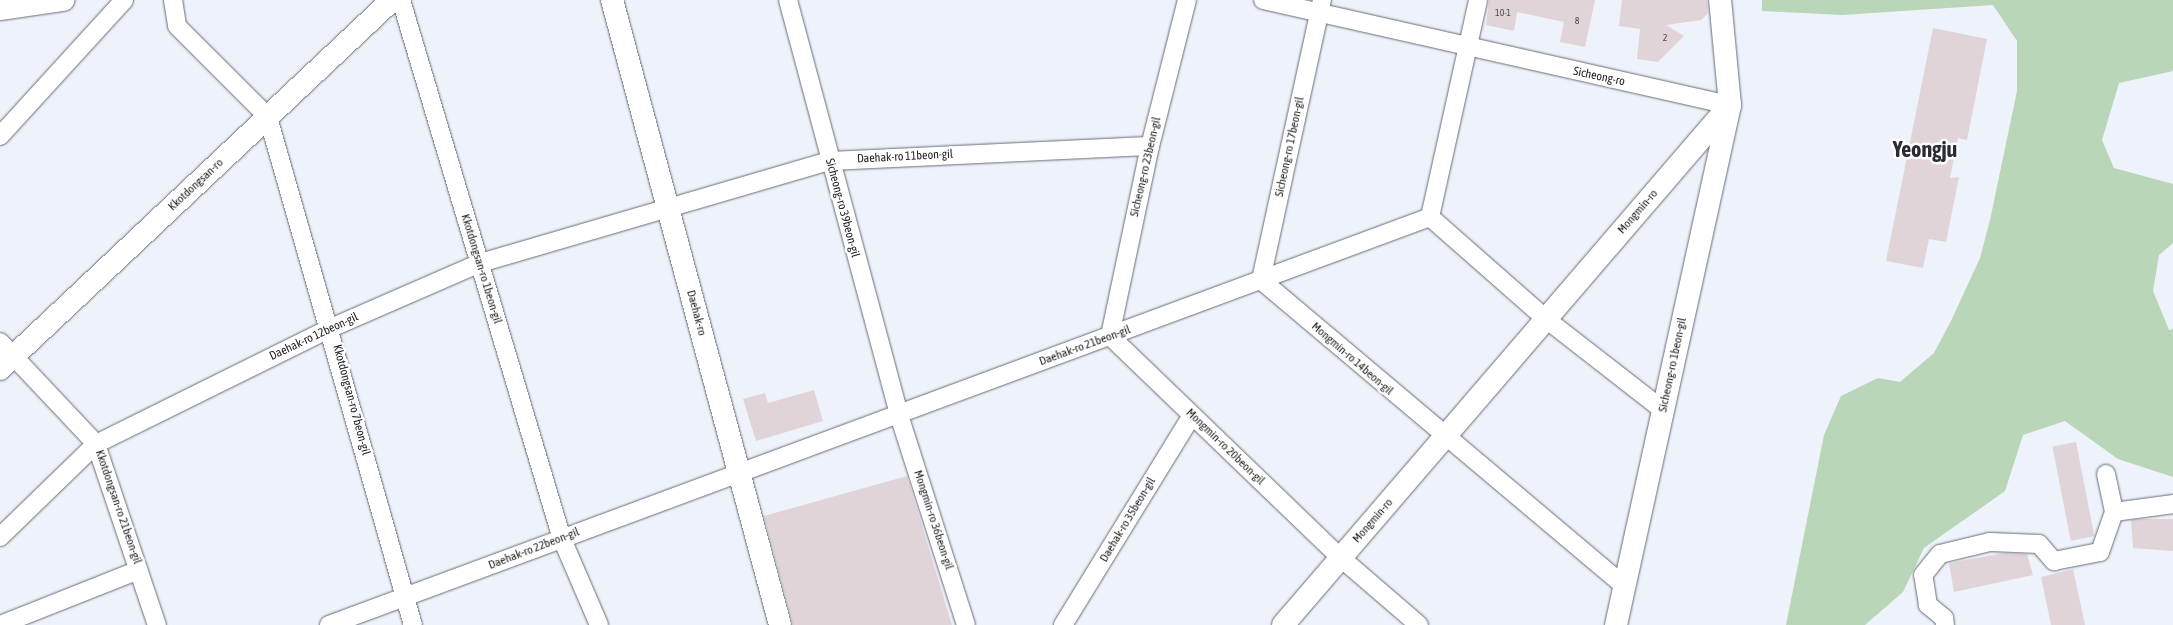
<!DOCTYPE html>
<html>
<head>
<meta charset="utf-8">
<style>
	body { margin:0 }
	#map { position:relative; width:2173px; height:625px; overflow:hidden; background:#edf2fb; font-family:"Asap Condensed",sans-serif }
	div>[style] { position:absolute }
	.green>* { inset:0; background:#b9d6b8 }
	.building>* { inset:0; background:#e0d4d8; transform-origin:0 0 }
	.roads { filter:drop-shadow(0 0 1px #686c74) drop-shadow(0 0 1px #686c74) }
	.minor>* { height:18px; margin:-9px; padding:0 9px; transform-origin:9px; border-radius:9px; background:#fff }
	.major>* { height:22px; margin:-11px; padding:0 11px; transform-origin:11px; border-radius:11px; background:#fff }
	span { translate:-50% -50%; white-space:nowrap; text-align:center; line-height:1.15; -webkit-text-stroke:5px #fff; paint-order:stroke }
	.number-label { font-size:10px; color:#514f52 }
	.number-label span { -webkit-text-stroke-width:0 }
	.street-label { font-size:12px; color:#212326 }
	.town-label { font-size:22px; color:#292c33; font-weight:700 }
</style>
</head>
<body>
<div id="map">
	<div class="green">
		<div style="clip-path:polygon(1762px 0,2173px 0,2173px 71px,2119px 83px,2102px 140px,2114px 168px,2173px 184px,2173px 243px,2159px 255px,2153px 291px,2169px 330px,2173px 329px,2173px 477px,2118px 459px,2065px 421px,2023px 435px,2005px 491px,1924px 548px,1903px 592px,1865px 625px,1786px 625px,1824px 435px,1841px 396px,1878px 378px,1900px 382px,1934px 353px,1951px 321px,1980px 258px,1990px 220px,2017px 91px,2017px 41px,1993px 5px,1842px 15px,1762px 11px)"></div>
	</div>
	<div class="building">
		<div style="clip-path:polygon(1489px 0,1595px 0,1585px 47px,1560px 42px,1564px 22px,1517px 12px,1514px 31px,1486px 25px)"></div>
		<div style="clip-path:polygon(1622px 0,1707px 0,1708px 13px,1701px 20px,1666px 25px,1684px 36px,1658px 62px,1637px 59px,1640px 29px,1619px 26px)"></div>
		<div style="clip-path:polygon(1933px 28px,1987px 39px,1967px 140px,1958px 138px,1950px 178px,1959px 177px,1946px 242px,1929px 239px,1923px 268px,1886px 261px)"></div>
		<div style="clip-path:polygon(814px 390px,823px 421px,756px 441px,743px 399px,765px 393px,768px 403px)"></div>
		<div style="left:2076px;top:442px;width:96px;height:24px;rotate:79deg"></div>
		<div style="clip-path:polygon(907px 476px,952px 625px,793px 625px,764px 516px)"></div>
		<div style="clip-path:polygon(2139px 519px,2173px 519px,2173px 551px,2133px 548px,2131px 520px)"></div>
		<div style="clip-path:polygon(2005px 553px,2027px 554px,2033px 575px,1954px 592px,1949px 563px)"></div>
		<div style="clip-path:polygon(2073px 569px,2085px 625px,2051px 625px,2041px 577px)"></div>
	</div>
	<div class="roads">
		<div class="minor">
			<div style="left:173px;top:0;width:26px;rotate:81deg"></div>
			<div style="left:177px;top:26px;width:129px;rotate:45deg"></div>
			<div style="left:268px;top:117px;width:528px;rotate:74.07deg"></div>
			<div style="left:401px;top:0;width:563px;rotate:73.37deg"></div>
			<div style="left:562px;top:539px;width:94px;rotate:66.7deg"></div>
			<div style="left:788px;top:0;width:430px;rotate:75deg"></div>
			<div style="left:899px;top:415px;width:220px;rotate:72.3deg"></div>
			<div style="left:1187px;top:0;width:151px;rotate:104.2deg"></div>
			<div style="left:1150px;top:146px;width:194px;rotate:101.9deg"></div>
			<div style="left:1110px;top:336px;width:320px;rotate:43.9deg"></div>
			<div style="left:1341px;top:558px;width:103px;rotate:40.7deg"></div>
			<div style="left:1263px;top:0;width:479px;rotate:12.7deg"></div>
			<div style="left:1322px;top:0;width:287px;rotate:102.3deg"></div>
			<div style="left:1261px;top:280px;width:476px;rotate:40.1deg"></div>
			<div style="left:0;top:136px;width:184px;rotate:-47.6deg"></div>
			<div style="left:1430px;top:217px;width:154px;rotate:41.3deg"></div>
			<div style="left:1546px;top:319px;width:148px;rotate:37.9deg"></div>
			<div style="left:1430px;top:217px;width:222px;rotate:-77.5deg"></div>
			<div style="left:0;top:342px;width:140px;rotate:46.7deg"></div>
			<div style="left:96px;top:444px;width:191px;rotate:71.4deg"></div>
			<div style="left:2106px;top:474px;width:39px;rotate:78deg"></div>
			<div style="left:0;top:537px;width:134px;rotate:-44.1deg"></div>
			<div style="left:96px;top:444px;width:262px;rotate:-26.3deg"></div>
			<div style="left:331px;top:328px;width:163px;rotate:-23.6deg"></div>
			<div style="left:480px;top:263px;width:364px;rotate:-16.3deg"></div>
			<div style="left:829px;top:161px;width:321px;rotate:-2.7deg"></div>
			<div style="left:0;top:625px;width:149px;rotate:-21.6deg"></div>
			<div style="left:329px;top:625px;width:1174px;rotate:-20.33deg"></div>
			<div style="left:1063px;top:625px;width:246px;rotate:-58.4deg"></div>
			<div style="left:1945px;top:625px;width:7px;rotate:-98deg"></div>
			<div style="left:1944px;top:618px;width:21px;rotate:-141deg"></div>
			<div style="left:1928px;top:605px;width:30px;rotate:-99deg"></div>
			<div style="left:1923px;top:575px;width:27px;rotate:-51deg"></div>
			<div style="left:1940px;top:554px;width:51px;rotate:-13.5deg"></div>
			<div style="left:1990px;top:542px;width:49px;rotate:2.3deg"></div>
			<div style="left:2039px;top:544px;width:23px;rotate:49deg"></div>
			<div style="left:2054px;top:561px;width:47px;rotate:-11.1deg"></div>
			<div style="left:2100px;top:552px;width:42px;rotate:-70.7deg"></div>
			<div style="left:2114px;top:512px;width:60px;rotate:-7.7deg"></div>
		</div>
		<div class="major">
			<div style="left:612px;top:0;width:647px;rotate:74.95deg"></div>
			<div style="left:0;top:9px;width:64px;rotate:-8.1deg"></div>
			<div style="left:0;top:369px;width:538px;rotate:-43.27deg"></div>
			<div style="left:1283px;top:625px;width:686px;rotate:-49.32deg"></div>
			<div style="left:1616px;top:625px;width:532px;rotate:-77.63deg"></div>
			<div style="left:1730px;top:105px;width:105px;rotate:-95.4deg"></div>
		</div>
	</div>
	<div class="number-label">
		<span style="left:1503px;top:13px">10-1</span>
		<span style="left:1577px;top:21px">8</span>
		<span style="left:1665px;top:38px">2</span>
	</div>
	<div class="street-label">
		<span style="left:1599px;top:77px;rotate:12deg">Sicheong-ro</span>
		<span style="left:1290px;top:147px;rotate:-78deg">Sicheong-ro 17beon-gil</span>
		<span style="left:905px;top:157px;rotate:-3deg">Daehak-ro 11beon-gil</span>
		<span style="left:1146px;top:167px;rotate:-77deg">Sicheong-ro 23beon-gil</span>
		<span style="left:196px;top:185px;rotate:-43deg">Kkotdongsan-ro</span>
		<span style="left:842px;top:208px;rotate:75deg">Sicheong-ro 39beon-gil</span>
		<span style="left:1638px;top:212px;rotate:-49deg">Mongmin-ro</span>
		<span style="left:481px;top:269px;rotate:73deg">Kkotdongsan-ro 1beon-gil</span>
		<span style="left:696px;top:313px;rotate:75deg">Daehak-ro</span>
		<span style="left:314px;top:337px;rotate:-25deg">Daehak-ro 12beon-gil</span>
		<span style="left:1085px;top:346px;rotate:-20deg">Daehak-ro 21beon-gil</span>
		<span style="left:1352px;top:359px;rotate:41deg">Mongmin-ro 14beon-gil</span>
		<span style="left:1673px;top:365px;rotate:-78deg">Sicheong-ro 1beon-gil</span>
		<span style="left:351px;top:400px;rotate:75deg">Kkotdongsan-ro 7beon-gil</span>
		<span style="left:1225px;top:447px;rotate:44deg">Mongmin-ro 20beon-gil</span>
		<span style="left:118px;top:507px;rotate:71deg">Kkotdongsan-ro 21beon-gil</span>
		<span style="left:933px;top:520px;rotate:72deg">Mongmin-ro 36beon-gil</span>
		<span style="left:1128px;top:520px;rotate:-59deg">Daehak-ro 35beon-gil</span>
		<span style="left:1373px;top:521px;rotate:-49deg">Mongmin-ro</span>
		<span style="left:534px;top:549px;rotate:-21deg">Daehak-ro 22beon-gil</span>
	</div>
	<div class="town-label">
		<span style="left:1925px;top:150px">Yeongju</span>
	</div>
</div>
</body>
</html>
